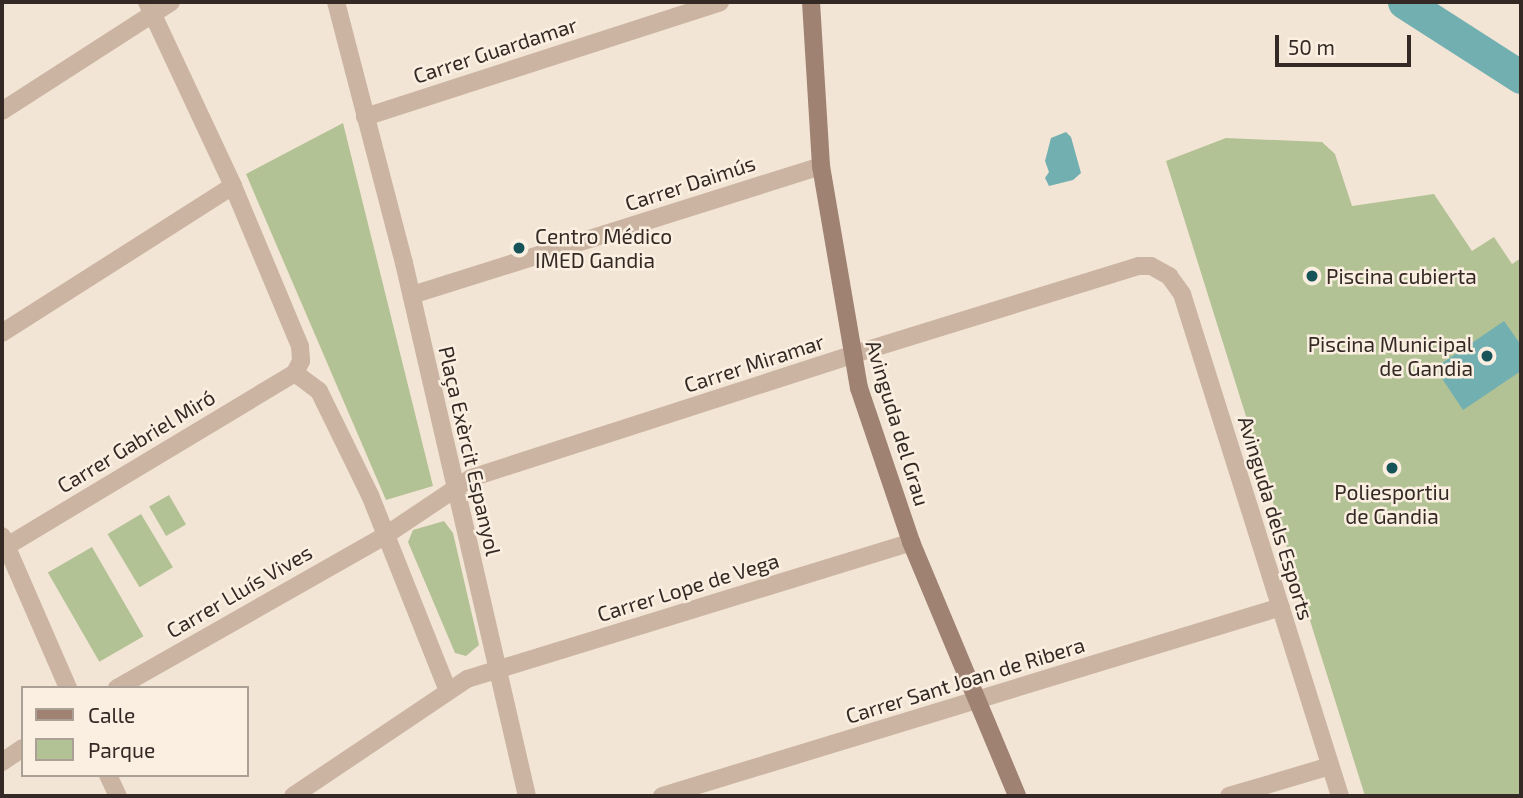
<!DOCTYPE html>
<html>
<head>
<meta charset="utf-8">
<style>
	body { margin:0 }
	#map { position:relative; width:1523px; height:798px; overflow:hidden; background:#f3e5d5; font-family:"Exo 2",sans-serif }
	div>[style] { position:absolute }
	.green>* { inset:0; background:#b3c295; transform-origin:0 0 }
	.water>* { inset:0; background:#72afb1 }
	.river>* { height:33px; margin:-16.5px; padding:0 16.5px; transform-origin:16.5px; border-radius:16.5px; background:#72afb1 }
	.street>* { height:18px; margin:-9px; padding:0 9px; transform-origin:9px; border-radius:9px; background:#cbb4a1 }
	.secondary>* { height:18px; margin:-9px; padding:0 9px; transform-origin:9px; border-radius:9px; background:#9f8272 }
	.dots>* { width:19px; height:19px; translate:-50% -50%; box-sizing:border-box; border:4px solid #faefe1; border-radius:50% }
	span { translate:-50% -50%; white-space:nowrap; text-align:center; line-height:1.15; -webkit-text-stroke:5px #faefe1; paint-order:stroke }
	.street-label { font-size:21px; color:#342924 }
	.poi-label { font-size:21px; color:#342924 }
	.left { translate:0 -50%; text-align:left }
	.right { translate:-100% -50%; text-align:right }
	.frame { position:absolute; inset:0; border:4px solid #342924; pointer-events:none }
	.legend { position:absolute; left:21px; top:686px; width:228px; height:91px; box-sizing:border-box; background:#faefe1; border:2px solid #aba095; margin:0; padding:9px 12px; list-style:none; font-size:21px; color:#342924 }
	.legend li { display:flex; align-items:center; gap:14px; height:35px }
	.legend b { width:35px; border:2px solid #aba095 }
	.scale { position:absolute; left:1275px; top:35px; width:136px; height:32px; box-sizing:border-box; border:4px solid #342924; border-top:0; padding-left:9px; font-size:21px; line-height:24px; white-space:nowrap; color:#342924; -webkit-text-stroke:5px #faefe1; paint-order:stroke }
</style>
</head>
<body>
<div id="map">
	<div class="green">
		<div style="clip-path:polygon(343px 123px,433px 486px,386px 500px,246px 174px)"></div>
		<div style="clip-path:polygon(1226px 138px,1322px 142px,1335px 154px,1352px 206px,1434px 194px,1472px 251px,1494px 237px,1512px 264px,1521px 258px,1521px 796px,1365px 796px,1166px 161px)"></div>
		<div style="left:169px;top:495px;width:34px;height:23px;rotate:60deg"></div>
		<div style="left:141px;top:514px;width:62px;height:39px;rotate:59deg"></div>
		<div style="clip-path:polygon(444px 521px,453px 533px,479px 645px,466px 656px,455px 653px,408px 542px,413px 530px)"></div>
		<div style="left:92px;top:547px;width:103px;height:51px;rotate:60deg"></div>
	</div>
	<div class="water">
		<div style="clip-path:polygon(1066px 132px,1071px 137px,1081px 173px,1073px 180px,1049px 186px,1045px 178px,1049px 172px,1045px 161px,1051px 138px)"></div>
		<div style="clip-path:polygon(1504px 321px,1521px 345px,1521px 371px,1463px 410px,1435px 368px)"></div>
	</div>
	<div class="river">
		<div style="left:1404px;top:2px;width:139px;rotate:32.7deg"></div>
	</div>
	<div class="street">
		<div style="left:147px;top:2px;width:203px;rotate:64.9deg"></div>
		<div style="left:233px;top:186px;width:173px;rotate:67.3deg"></div>
		<div style="left:300px;top:346px;width:15px;rotate:86deg"></div>
		<div style="left:301px;top:361px;width:13px;rotate:117deg"></div>
		<div style="left:336px;top:2px;width:270px;rotate:75.4deg"></div>
		<div style="left:404px;top:263px;width:547px;rotate:77.01deg"></div>
		<div style="left:2px;top:111px;width:201px;rotate:-32.8deg"></div>
		<div style="left:365px;top:117px;width:373px;rotate:-17.9deg"></div>
		<div style="left:412px;top:295px;width:429px;rotate:-17.5deg"></div>
		<div style="left:2px;top:333px;width:274px;rotate:-32.5deg"></div>
		<div style="left:295px;top:373px;width:30px;rotate:37deg"></div>
		<div style="left:319px;top:391px;width:116px;rotate:63.9deg"></div>
		<div style="left:370px;top:495px;width:211px;rotate:68.3deg"></div>
		<div style="left:2px;top:536px;width:166px;rotate:66.5deg"></div>
		<div style="left:2px;top:549px;width:342px;rotate:-31deg"></div>
		<div style="left:117px;top:688px;width:309px;rotate:-29.6deg"></div>
		<div style="left:386px;top:535px;width:102px;rotate:-33.8deg"></div>
		<div style="left:471px;top:478px;width:399px;rotate:-17.9deg"></div>
		<div style="left:851px;top:355px;width:301px;rotate:-17.2deg"></div>
		<div style="left:1139px;top:266px;width:12px"></div>
		<div style="left:1151px;top:266px;width:21px;rotate:29deg"></div>
		<div style="left:1169px;top:276px;width:22px;rotate:54deg"></div>
		<div style="left:1182px;top:294px;width:526px;rotate:72.53deg"></div>
		<div style="left:2px;top:762px;width:25px;rotate:-34deg"></div>
		<div style="left:108px;top:775px;width:23px;rotate:65deg"></div>
		<div style="left:293px;top:796px;width:210px;rotate:-33.9deg"></div>
		<div style="left:467px;top:679px;width:465px;rotate:-17.1deg"></div>
		<div style="left:662px;top:796px;width:647px;rotate:-16.98deg"></div>
		<div style="left:1229px;top:796px;width:105px;rotate:-16.5deg"></div>
	</div>
	<div class="secondary">
		<div style="left:811px;top:2px;width:164px;rotate:86.5deg"></div>
		<div style="left:821px;top:166px;width:225px;rotate:80.3deg"></div>
		<div style="left:859px;top:388px;width:163px;rotate:71.3deg"></div>
		<div style="left:911px;top:542px;width:275px;rotate:67.3deg"></div>
	</div>
	<div class="dots">
		<div style="left:519px;top:248px;background:#175459"></div>
		<div style="left:1312px;top:276px;background:#175459"></div>
		<div style="left:1487px;top:356px;background:#175459"></div>
		<div style="left:1392px;top:468px;background:#175459"></div>
	</div>
	<div class="street-label">
		<span style="left:495px;top:50px;rotate:-18deg">Carrer Guardamar</span>
		<span style="left:690px;top:183px;rotate:-18deg">Carrer Daimús</span>
		<span style="left:754px;top:363px;rotate:-18deg">Carrer Miramar</span>
		<span style="left:898px;top:423px;rotate:73deg">Avinguda del Grau</span>
		<span style="left:136px;top:441px;rotate:-31deg">Carrer Gabriel Miró</span>
		<span style="left:470px;top:451px;rotate:77deg">Plaça Exèrcit Espanyol</span>
		<span style="left:1276px;top:518px;rotate:73deg">Avinguda dels Esports</span>
		<span style="left:688px;top:587px;rotate:-17deg">Carrer Lope de Vega</span>
		<span style="left:239px;top:591px;rotate:-30deg">Carrer Lluís Vives</span>
		<span style="left:965px;top:680px;rotate:-17deg">Carrer Sant Joan de Ribera</span>
	</div>
	<div class="poi-label">
		<span class="left" style="left:535px;top:248px">Centro Médico<br>IMED Gandia</span>
		<span class="left" style="left:1326px;top:276px">Piscina cubierta</span>
		<span class="right" style="left:1473px;top:356px">Piscina Municipal<br>de Gandia</span>
		<span style="left:1392px;top:504px">Poliesportiu<br>de Gandia</span>
	</div>
	<div class="frame"></div>
	<ul class="legend">
	<li><b style="height:9px;background:#9f8272"></b>Calle</li>
	<li><b style="height:19px;background:#b3c295"></b>Parque</li>
	</ul>
	<div class="scale">50 m</div>
</div>
</body>
</html>
